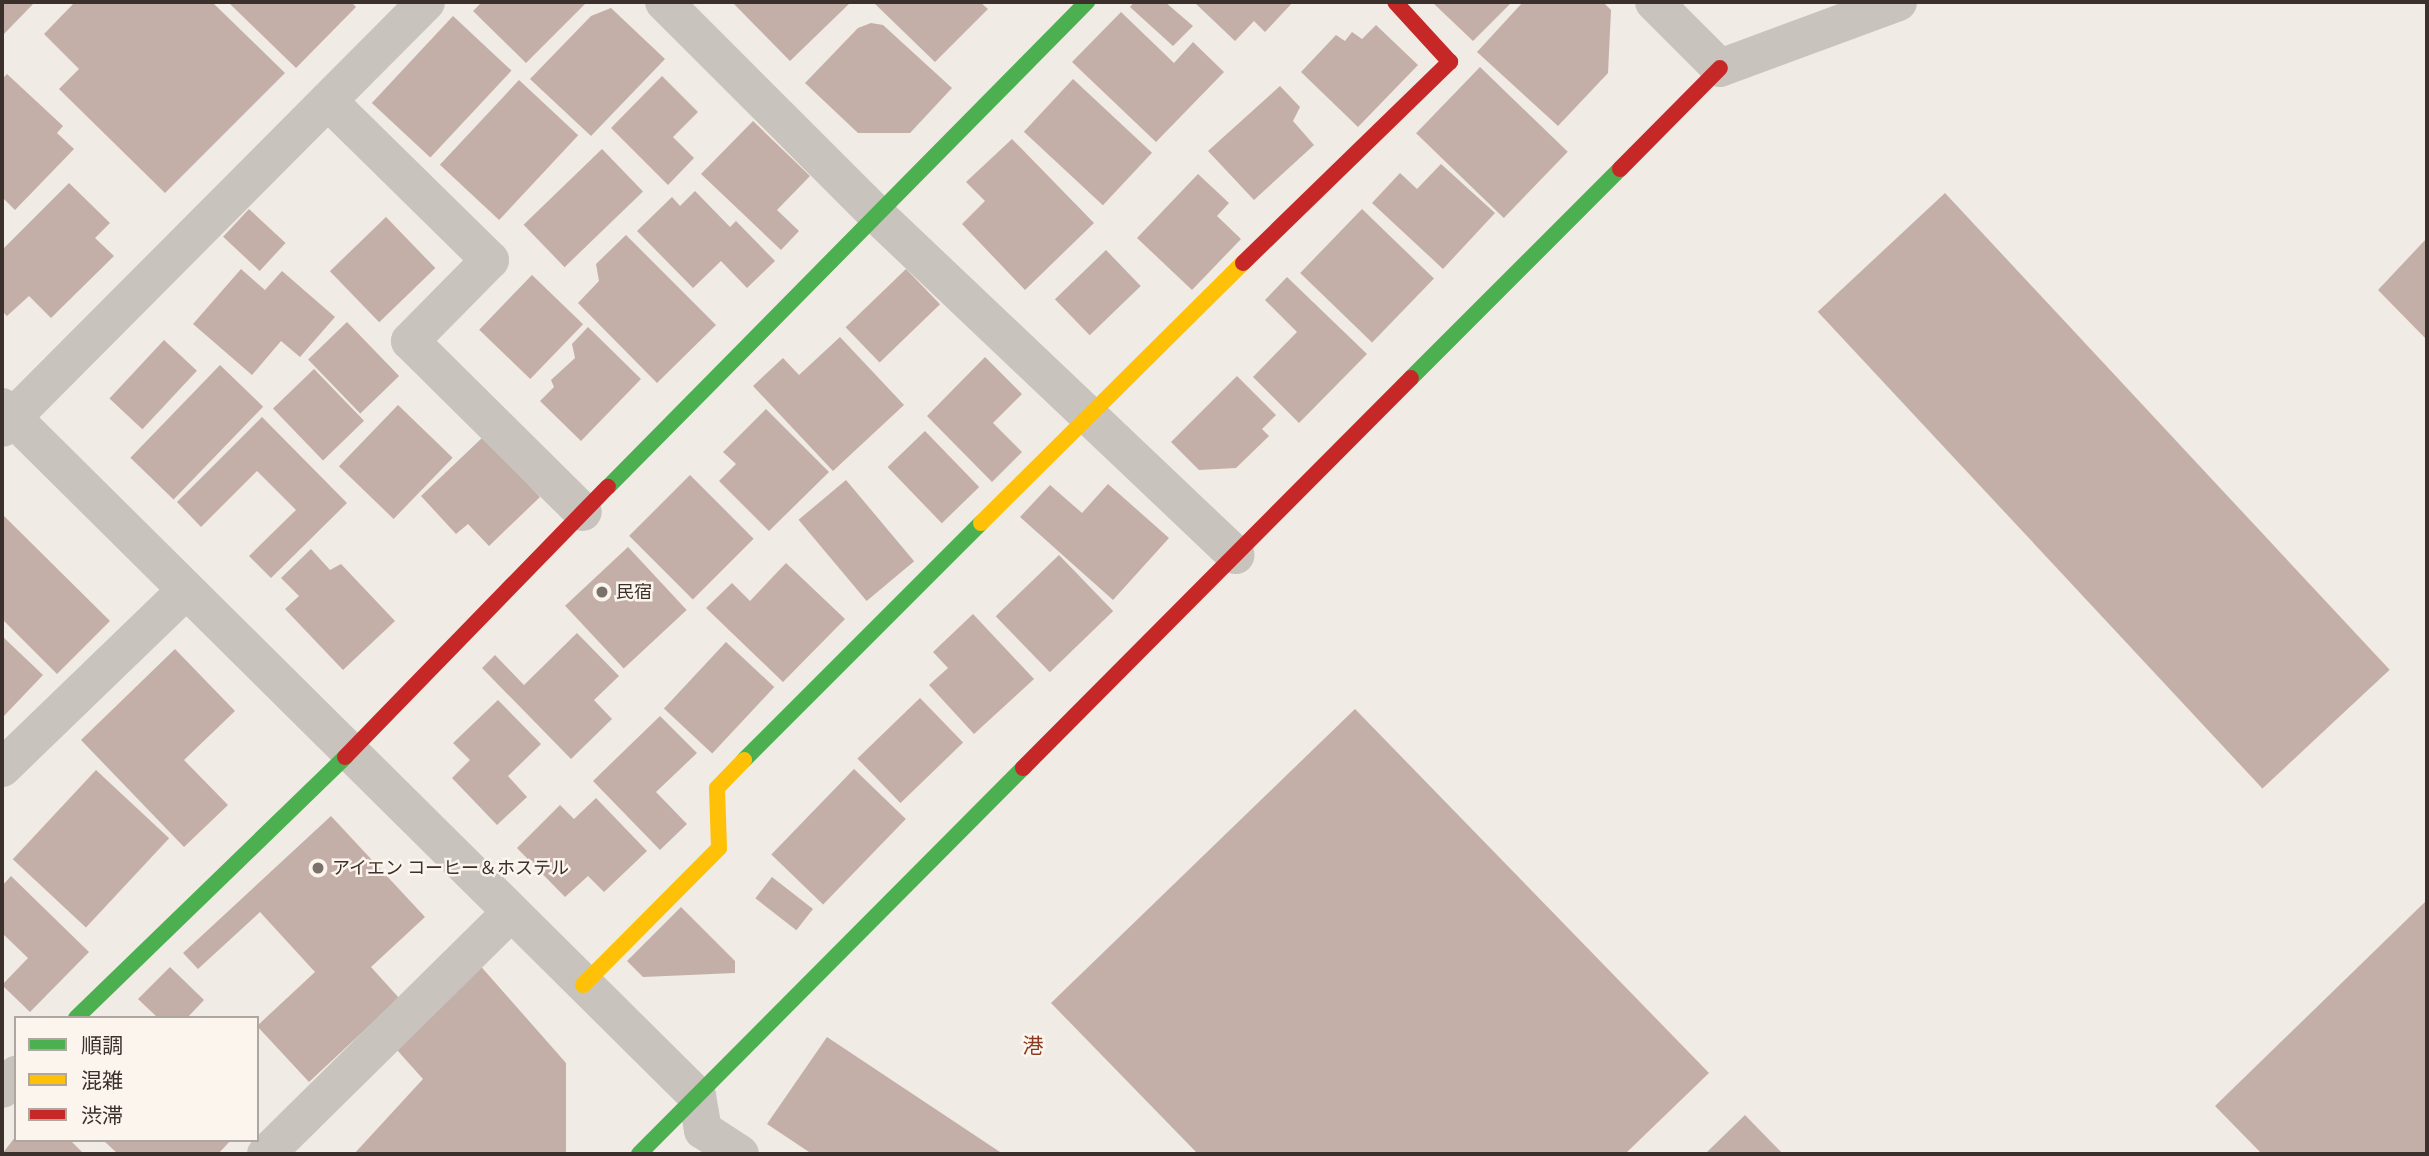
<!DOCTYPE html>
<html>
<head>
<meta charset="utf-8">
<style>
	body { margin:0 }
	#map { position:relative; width:2429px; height:1156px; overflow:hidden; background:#f0ebe5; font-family:"Archivo Narrow","Noto Sans JP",sans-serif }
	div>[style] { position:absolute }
	.building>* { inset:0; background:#c3afa7; transform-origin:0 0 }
	.street>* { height:38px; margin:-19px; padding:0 19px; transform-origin:19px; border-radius:19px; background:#c9c3be }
	.fast>* { height:16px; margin:-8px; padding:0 8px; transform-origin:8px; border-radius:8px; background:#4caf50 }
	.slow>* { height:16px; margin:-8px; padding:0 8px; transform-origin:8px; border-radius:8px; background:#ffc107 }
	.jam>* { height:16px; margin:-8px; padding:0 8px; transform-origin:8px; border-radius:8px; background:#c62828 }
	.dots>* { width:19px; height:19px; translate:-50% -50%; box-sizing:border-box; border:4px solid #fbf5ee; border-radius:50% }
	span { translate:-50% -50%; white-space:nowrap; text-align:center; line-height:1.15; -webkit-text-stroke:5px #fbf5ee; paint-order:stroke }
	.poi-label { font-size:18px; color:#3b302b }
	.left { translate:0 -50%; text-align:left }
	.quarter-label { font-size:21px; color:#8c3b22 }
	.frame { position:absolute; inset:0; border:4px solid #3b302b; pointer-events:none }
	.legend { position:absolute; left:14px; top:1016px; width:245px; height:126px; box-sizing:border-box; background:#fbf5ee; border:2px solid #aea6a0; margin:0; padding:9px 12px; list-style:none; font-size:21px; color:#3b302b }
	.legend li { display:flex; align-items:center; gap:14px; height:35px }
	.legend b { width:35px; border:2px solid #aea6a0 }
</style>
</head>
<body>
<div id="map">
	<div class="building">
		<div style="clip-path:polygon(2px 2px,35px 2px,2px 36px)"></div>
		<div style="clip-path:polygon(75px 2px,212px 2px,285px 73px,165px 193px,59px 89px,79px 69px,44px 34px)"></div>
		<div style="clip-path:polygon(228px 2px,351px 2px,356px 7px,296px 68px)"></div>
		<div style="clip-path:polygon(482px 2px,587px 2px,526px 63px,473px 11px)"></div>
		<div style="clip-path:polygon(732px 2px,851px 2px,790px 61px)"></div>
		<div style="clip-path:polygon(873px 2px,980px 2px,988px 9px,935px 62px)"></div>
		<div style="clip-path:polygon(1134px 2px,1165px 2px,1193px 26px,1173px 46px,1130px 7px)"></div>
		<div style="clip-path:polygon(1194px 2px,1293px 2px,1265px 32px,1254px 21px,1235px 41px)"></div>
		<div style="clip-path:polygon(1432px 2px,1512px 2px,1473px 41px)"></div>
		<div style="clip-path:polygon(1523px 2px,1603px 2px,1611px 10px,1608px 73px,1558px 126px,1477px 52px)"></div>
		<div style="clip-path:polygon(611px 8px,665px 59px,591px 136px,530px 79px,591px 16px)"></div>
		<div style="clip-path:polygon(1121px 12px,1174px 63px,1193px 42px,1224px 72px,1156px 142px,1072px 62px)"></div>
		<div style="left:453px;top:16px;width:80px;height:119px;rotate:43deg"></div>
		<div style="clip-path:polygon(871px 23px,883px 25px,952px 88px,910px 133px,858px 133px,805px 83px,858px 28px)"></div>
		<div style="clip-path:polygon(1376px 25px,1418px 65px,1358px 127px,1301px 72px,1336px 35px,1345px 41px,1352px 32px,1362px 39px)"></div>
		<div style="left:1480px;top:67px;width:122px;height:92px;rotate:44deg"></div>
		<div style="clip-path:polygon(7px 74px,63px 126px,57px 133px,74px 149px,15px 210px,2px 197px,2px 79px)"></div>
		<div style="clip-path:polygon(662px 76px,698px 112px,673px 137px,694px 158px,668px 185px,611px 128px)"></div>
		<div style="left:1073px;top:79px;width:108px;height:72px;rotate:43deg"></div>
		<div style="left:519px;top:80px;width:81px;height:116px;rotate:43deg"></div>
		<div style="clip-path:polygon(1280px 86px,1300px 107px,1293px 121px,1314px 145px,1254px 200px,1208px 151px)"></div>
		<div style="clip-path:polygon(753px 121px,810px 176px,777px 210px,799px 231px,781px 250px,701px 174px)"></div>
		<div style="clip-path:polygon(1012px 139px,1094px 223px,1025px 290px,962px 224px,985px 201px,966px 182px)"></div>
		<div style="left:602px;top:149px;width:59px;height:109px;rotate:46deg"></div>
		<div style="clip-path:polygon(1441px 164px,1495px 213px,1443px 269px,1372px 203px,1400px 173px,1417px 189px)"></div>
		<div style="clip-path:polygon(1198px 174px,1229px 203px,1217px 216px,1241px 239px,1192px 290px,1137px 238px)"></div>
		<div style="clip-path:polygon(69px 183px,110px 223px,95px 238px,114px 256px,51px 318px,29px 296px,7px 316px,2px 311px,2px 250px)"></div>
		<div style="clip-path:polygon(695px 191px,730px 227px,736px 221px,775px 261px,747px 288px,721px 261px,693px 288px,637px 231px,672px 197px,680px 206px)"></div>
		<div style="left:1945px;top:193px;width:652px;height:174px;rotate:47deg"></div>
		<div style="left:249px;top:209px;width:50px;height:38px;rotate:43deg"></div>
		<div style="left:1362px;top:209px;width:100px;height:89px;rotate:44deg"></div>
		<div style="left:386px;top:217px;width:71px;height:78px;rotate:46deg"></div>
		<div style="clip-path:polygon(626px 235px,716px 325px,657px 383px,578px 303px,599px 281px,596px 264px)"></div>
		<div style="clip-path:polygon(2427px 238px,2427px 340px,2378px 290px)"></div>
		<div style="left:1106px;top:250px;width:50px;height:71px;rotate:46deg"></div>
		<div style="clip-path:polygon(241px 269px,265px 290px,282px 271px,335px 317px,300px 357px,281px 341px,252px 375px,193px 324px)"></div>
		<div style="left:906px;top:269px;width:49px;height:84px;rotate:46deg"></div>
		<div style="left:532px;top:275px;width:71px;height:76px;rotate:44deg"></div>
		<div style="clip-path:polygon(1287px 277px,1367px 354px,1299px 423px,1253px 377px,1297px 332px,1265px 300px)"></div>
		<div style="left:347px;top:322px;width:75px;height:54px;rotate:46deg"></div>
		<div style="clip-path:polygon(588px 327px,641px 379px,581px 441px,540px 401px,554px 387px,551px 380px,575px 358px,572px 344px)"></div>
		<div style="clip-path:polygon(840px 337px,904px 405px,833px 471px,753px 386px,783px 358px,799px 375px)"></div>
		<div style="left:164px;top:340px;width:45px;height:80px;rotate:43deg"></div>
		<div style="clip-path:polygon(985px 357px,1022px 394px,993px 423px,1022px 452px,992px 482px,927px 416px)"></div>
		<div style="left:220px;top:365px;width:60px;height:129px;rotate:44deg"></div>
		<div style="left:314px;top:369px;width:72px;height:57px;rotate:46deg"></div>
		<div style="clip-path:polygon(1237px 376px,1276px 415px,1262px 429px,1269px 436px,1236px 468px,1199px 470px,1171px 442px)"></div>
		<div style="left:398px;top:405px;width:76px;height:85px;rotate:44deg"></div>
		<div style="clip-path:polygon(766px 409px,829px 472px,769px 531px,719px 481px,736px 464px,723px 452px)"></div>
		<div style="clip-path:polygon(262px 417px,347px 503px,271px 578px,249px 556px,296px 510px,257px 471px,201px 527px,177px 502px)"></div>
		<div style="left:925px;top:431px;width:78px;height:52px;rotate:46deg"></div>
		<div style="clip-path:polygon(483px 437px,540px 497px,489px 546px,468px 524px,456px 534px,421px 496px)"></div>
		<div style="left:690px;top:475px;width:90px;height:86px;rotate:45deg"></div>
		<div style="left:846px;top:480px;width:106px;height:62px;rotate:50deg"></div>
		<div style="clip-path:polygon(1108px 484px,1169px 538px,1113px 600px,1020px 517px,1050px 485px,1082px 513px)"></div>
		<div style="clip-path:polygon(2px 514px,110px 621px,57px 674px,2px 619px)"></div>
		<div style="left:628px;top:547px;width:86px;height:86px;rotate:47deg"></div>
		<div style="clip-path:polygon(311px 549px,330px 570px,341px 564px,395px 621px,343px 670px,285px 609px,299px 596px,281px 578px)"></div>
		<div style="left:1059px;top:555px;width:78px;height:88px;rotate:46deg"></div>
		<div style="clip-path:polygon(786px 563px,845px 619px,783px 682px,706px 608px,732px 583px,750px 601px)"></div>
		<div style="clip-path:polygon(973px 614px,1034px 679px,974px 734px,929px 685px,948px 668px,933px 652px)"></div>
		<div style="clip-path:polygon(577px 633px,619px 676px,594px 700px,612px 719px,571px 759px,482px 668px,495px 655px,524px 685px)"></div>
		<div style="clip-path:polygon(2px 636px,43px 675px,2px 718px)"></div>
		<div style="left:726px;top:642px;width:66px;height:91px;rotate:43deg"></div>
		<div style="clip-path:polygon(175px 649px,235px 711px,184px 760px,228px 805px,184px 847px,81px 740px)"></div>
		<div style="left:920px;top:698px;width:62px;height:87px;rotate:46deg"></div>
		<div style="clip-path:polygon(498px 700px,541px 744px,508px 776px,527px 797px,497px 825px,452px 778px,470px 760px,453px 743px)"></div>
		<div style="clip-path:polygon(1355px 709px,1709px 1073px,1625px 1154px,1198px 1154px,1051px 1003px)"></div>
		<div style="clip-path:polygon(660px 716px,697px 753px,656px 792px,687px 824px,660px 850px,593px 781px)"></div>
		<div style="left:854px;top:769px;width:72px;height:119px;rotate:44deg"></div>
		<div style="left:96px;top:770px;width:100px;height:122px;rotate:43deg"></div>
		<div style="clip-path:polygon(596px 798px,647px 851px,604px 892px,588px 876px,565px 897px,517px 848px,560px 805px,574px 819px)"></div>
		<div style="clip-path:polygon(331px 816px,425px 917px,371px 967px,399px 998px,309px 1082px,257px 1026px,315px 972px,260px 912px,198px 969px,183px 953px)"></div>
		<div style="clip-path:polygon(11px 876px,89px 952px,30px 1012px,2px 985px,28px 958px,2px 933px,2px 886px)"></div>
		<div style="left:772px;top:877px;width:52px;height:27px;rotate:38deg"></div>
		<div style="clip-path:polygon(2427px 900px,2427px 1154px,2262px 1154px,2215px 1106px)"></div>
		<div style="clip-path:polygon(681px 907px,735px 961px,735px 973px,643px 977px,627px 961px)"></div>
		<div style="clip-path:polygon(477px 962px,566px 1063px,566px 1154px,354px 1154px,423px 1079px,388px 1040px)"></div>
		<div style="clip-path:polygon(170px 967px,204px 1000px,187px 1018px,158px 1018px,138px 999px)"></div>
		<div style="clip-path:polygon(827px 1037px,1003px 1154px,812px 1154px,767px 1124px)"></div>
		<div style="clip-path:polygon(1745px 1115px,1783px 1154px,1705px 1154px)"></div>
		<div style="clip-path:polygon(16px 1136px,16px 1140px,70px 1140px,84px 1154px,2px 1154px)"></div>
		<div style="clip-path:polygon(103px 1140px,231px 1140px,218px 1154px,118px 1154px)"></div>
	</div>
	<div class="street">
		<div style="left:664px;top:2px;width:298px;rotate:45deg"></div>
		<div style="left:875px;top:213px;width:497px;rotate:43.5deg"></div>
		<div style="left:1654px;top:2px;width:93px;rotate:45deg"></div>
		<div style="left:1720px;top:68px;width:190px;rotate:-20.3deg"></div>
		<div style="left:328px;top:101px;width:227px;rotate:44.5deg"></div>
		<div style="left:490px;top:260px;width:114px;rotate:134.6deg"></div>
		<div style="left:410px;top:341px;width:243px;rotate:44.7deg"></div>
		<div style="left:2px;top:407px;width:979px;rotate:44.75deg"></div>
		<div style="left:697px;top:1096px;width:35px;rotate:80deg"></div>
		<div style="left:703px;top:1130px;width:44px;rotate:33deg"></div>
		<div style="left:2px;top:428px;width:601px;rotate:-45.13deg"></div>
		<div style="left:2px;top:768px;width:255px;rotate:-44deg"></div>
		<div style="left:2px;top:1089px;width:20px;rotate:-45deg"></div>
		<div style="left:266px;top:1154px;width:342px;rotate:-44.6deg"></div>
	</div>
	<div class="fast">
		<div style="left:1411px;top:378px;width:296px;rotate:-45deg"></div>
		<div style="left:608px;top:487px;width:682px;rotate:-45.36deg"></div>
		<div style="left:744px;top:760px;width:335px;rotate:-45deg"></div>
		<div style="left:76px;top:1018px;width:375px;rotate:-44.1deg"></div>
		<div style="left:639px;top:1154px;width:544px;rotate:-45.15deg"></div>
	</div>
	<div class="slow">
		<div style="left:981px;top:523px;width:369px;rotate:-44.8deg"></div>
		<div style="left:583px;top:985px;width:193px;rotate:-45.2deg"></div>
		<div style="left:719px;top:848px;width:60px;rotate:-91.9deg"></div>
		<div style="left:717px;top:788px;width:39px;rotate:-46deg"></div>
	</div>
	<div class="jam">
		<div style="left:1620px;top:169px;width:142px;rotate:-45.3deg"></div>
		<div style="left:1243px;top:263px;width:289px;rotate:-44.2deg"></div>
		<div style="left:1450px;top:62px;width:81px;rotate:-132.5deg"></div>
		<div style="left:345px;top:757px;width:377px;rotate:-45.8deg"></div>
		<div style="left:1023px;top:768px;width:550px;rotate:-45.15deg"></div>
	</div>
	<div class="dots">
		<div style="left:602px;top:592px;background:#7a716c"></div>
		<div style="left:318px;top:868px;background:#7a716c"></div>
	</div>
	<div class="poi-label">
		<span class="left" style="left:616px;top:592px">民宿</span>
		<span class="left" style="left:332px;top:868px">アイエン コーヒー＆ホステル</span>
	</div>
	<div class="quarter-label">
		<span style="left:1033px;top:1046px">港</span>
	</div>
	<div class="frame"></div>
	<ul class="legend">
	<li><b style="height:9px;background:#4caf50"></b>順調</li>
	<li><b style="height:9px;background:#ffc107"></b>混雑</li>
	<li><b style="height:9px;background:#c62828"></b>渋滞</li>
	</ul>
</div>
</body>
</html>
